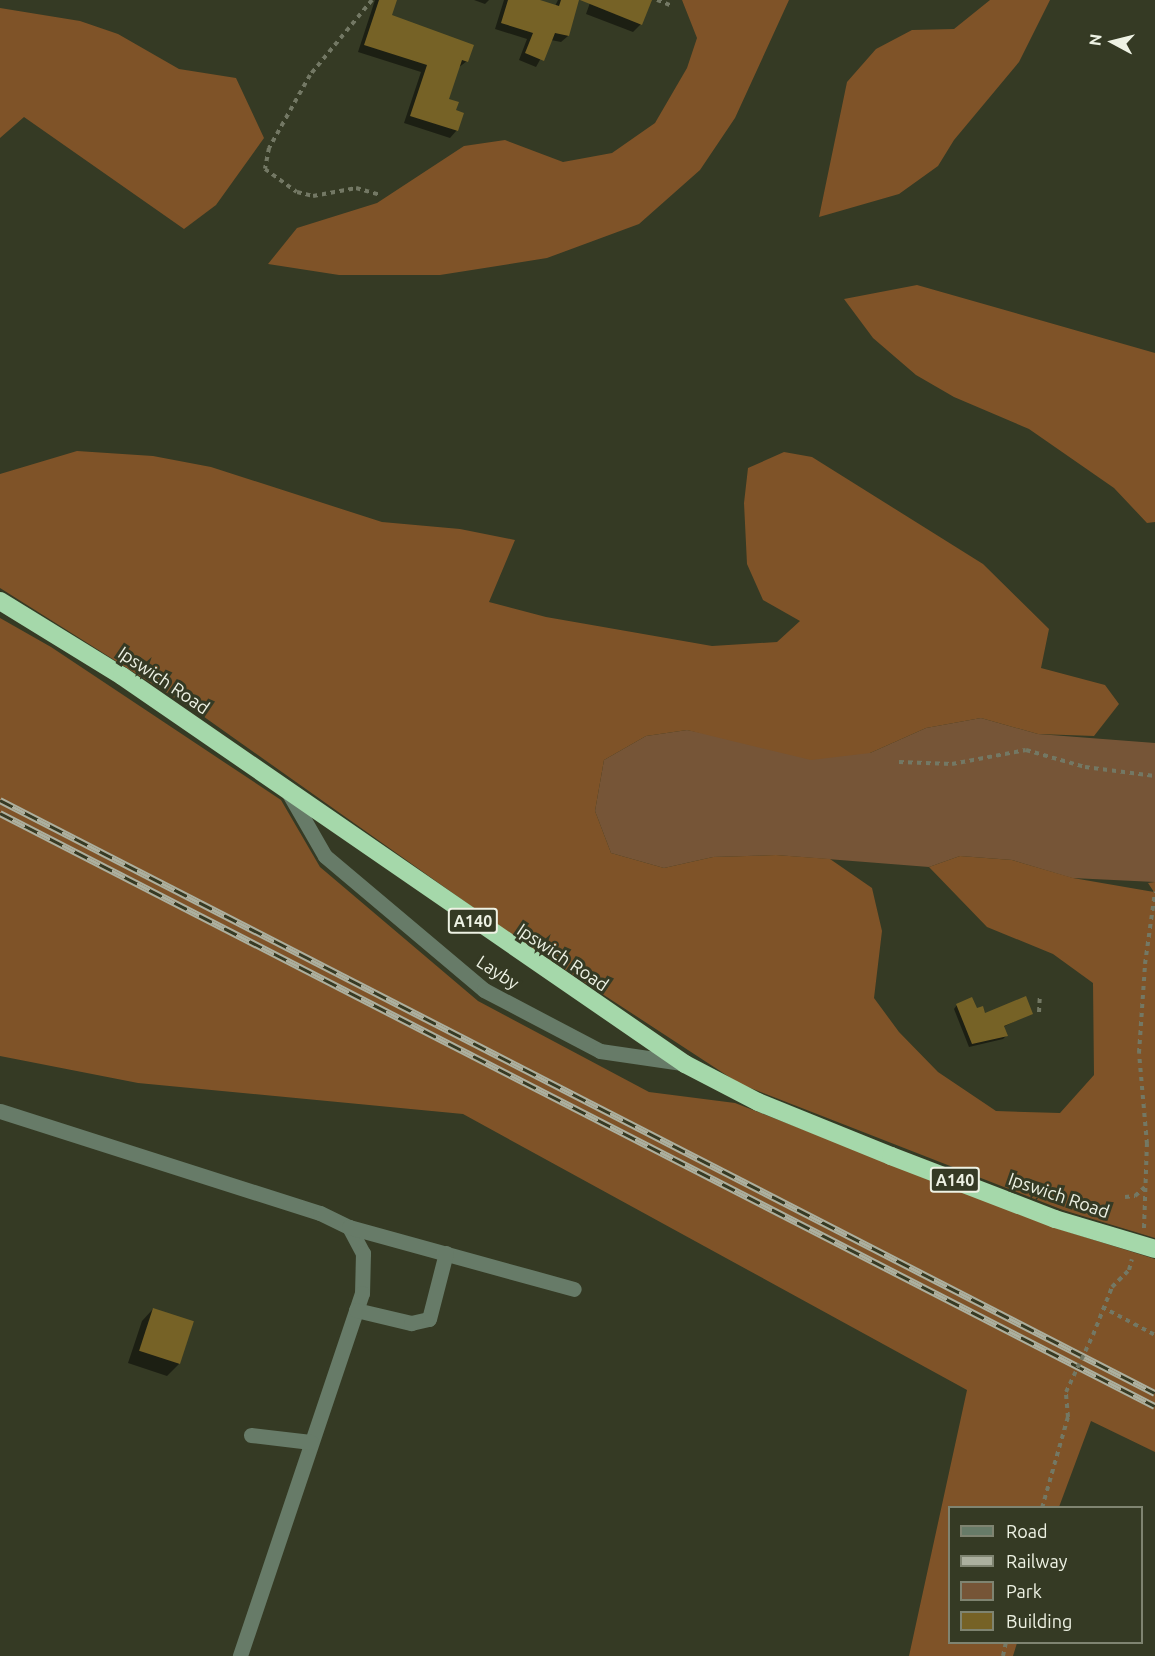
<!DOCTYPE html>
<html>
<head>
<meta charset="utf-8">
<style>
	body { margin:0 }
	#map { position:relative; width:1155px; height:1656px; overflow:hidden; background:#353a24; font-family:Ubuntu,sans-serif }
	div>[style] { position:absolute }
	.green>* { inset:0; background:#765537 }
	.forest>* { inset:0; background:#7f5328 }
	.shadow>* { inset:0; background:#0007 }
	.building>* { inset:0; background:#766226; transform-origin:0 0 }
	.path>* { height:4px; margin-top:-2px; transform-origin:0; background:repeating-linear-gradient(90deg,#737864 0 4.5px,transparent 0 9px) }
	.minor>* { height:15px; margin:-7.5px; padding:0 7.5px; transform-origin:7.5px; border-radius:7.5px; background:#677b68 }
	.highway>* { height:18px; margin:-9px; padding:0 9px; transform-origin:9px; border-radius:9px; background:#a5d8aa }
	.rail>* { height:7px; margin-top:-3.5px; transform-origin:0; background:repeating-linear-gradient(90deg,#353a24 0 14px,#acb09f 0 28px); box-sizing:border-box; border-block:2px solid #acb09f }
	.path-bridge>* { height:4px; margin-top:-2px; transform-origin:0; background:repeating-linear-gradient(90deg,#737864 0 4.5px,transparent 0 9px) }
	span { translate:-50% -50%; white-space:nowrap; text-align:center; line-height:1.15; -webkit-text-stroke:6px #353a24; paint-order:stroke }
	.shield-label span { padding:2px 4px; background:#353a24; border:2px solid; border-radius:4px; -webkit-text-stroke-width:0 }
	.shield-label { font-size:16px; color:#eef2e4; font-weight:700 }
	.street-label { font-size:18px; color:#eef2e4 }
	.legend { position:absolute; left:948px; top:1506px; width:195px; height:138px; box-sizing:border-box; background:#353a24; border:2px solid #7f8471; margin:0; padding:8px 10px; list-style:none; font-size:18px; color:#eef2e4 }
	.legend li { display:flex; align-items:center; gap:12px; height:30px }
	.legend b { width:30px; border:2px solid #7f8471 }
	.north { position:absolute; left:1083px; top:12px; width:60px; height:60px; -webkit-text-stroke:4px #353a24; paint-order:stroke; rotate:277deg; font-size:16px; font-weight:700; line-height:24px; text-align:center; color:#eef2e4 }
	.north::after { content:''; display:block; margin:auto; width:21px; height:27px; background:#eef2e4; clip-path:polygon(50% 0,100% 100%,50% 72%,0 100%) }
</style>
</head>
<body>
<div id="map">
	<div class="green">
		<div style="clip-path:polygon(981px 718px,1038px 734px,1155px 743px,1155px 882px,1072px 878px,1012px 860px,960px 856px,929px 867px,776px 855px,713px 857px,664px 868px,611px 853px,595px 811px,604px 760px,646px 736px,687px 730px,748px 742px,870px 753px,926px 728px)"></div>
	</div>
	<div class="forest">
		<div style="clip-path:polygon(682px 0,789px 0,735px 118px,700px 170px,639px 224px,547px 258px,440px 275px,339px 275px,268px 264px,297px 228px,377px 203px,464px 146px,505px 140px,563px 162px,612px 153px,655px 123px,687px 68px,697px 38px)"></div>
		<div style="clip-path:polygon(990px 0,1050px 0,1019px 62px,954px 140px,938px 166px,899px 194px,819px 217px,847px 82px,876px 49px,912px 30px,954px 29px)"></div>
		<div style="clip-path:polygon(0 8px,80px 21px,118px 34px,179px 69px,236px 78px,264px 138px,216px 205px,184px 229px,24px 117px,0 138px)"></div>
		<div style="clip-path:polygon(917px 285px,1155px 353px,1155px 522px,1147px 523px,1114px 488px,1029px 429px,954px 397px,916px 375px,873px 338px,844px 299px)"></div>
		<div style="clip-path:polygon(77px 451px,153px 456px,211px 467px,382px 522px,460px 529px,515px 540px,489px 602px,546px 617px,712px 646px,777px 642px,800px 621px,763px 600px,747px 564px,744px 503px,748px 468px,784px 452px,812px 457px,983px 564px,1049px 629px,1041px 668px,1105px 685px,1119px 704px,1094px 736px,1038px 734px,981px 718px,926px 728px,870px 753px,811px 760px,687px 730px,646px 736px,604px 760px,595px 811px,611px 853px,664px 868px,713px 857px,776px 855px,830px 859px,872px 888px,882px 931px,874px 998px,899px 1032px,938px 1072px,996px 1111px,1060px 1113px,1094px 1075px,1093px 983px,1053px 954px,987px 927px,929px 867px,960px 856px,1012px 860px,1073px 878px,1154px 892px,1148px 883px,1155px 882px,1155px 1238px,1063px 1210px,740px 1084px,512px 935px,200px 714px,0 588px,0 474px)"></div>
		<div style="clip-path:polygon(0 618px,51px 647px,281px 800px,320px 867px,478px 1001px,649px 1092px,735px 1103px,1059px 1229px,1155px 1259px,1155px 1452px,1091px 1421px,1059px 1507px,950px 1508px,950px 1642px,1017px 1643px,1013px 1656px,909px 1656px,967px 1390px,463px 1114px,138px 1083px,0 1056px)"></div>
	</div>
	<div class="shadow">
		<div style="clip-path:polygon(375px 0,395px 0,390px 15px,467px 61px,458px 68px,448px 100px,454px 111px,457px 130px,450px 138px,404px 123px,421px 72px,358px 52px)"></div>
		<div style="clip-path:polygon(474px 0,489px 0,485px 4px)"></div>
		<div style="clip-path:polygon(504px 0,535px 0,555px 6px,558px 0,577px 0,568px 36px,561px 42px,551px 40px,536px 67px,519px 60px,527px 39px,495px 29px)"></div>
		<div style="clip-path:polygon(591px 0,650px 0,641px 24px,633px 32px,586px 14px)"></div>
		<div style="clip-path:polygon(957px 1005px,984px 1015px,1032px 1013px,1003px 1027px,1007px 1035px,1003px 1039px,969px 1047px,954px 1009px)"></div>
		<div style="clip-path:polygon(153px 1309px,179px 1364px,167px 1376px,128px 1363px,142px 1321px)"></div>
	</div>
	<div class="building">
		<div style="clip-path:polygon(379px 0,397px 0,392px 15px,474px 45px,468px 62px,462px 60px,449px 99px,459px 102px,456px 110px,464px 113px,458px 131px,410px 116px,427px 65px,364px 45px)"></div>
		<div style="clip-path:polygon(508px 0,540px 0,559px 6px,561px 0,579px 0,569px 36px,555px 33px,544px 61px,525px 53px,533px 33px,501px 23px)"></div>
		<div style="clip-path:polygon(580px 0,652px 0,642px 25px)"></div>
		<div style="clip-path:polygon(1026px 996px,1033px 1014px,1004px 1026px,1008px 1036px,972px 1044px,956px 1004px,972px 997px,977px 1008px,983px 1006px,985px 1013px)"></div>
		<div style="left:153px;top:1308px;width:43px;height:45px;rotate:18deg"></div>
	</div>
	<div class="path">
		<div style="left:372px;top:0;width:97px;rotate:129.6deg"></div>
		<div style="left:310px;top:75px;width:84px;rotate:119.3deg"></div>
		<div style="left:269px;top:148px;width:21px;rotate:101deg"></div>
		<div style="left:265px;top:169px;width:39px;rotate:36deg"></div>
		<div style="left:297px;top:192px;width:16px;rotate:14deg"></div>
		<div style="left:313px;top:196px;width:44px;rotate:-10.5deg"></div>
		<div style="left:356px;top:188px;width:25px;rotate:16deg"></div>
		<div style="left:657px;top:0;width:14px;rotate:21deg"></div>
		<div style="left:899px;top:762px;width:53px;rotate:2.2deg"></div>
		<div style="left:952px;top:764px;width:75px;rotate:-10.7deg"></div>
		<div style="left:1026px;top:750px;width:61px;rotate:16.1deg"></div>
		<div style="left:1085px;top:767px;width:71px;rotate:7.3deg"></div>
		<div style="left:1039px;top:1012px;width:17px;rotate:-87deg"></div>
		<div style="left:1125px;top:1197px;width:10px;rotate:-6deg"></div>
		<div style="left:1135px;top:1196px;width:13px;rotate:-42deg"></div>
		<div style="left:1144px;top:1228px;width:84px;rotate:-88deg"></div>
		<div style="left:1147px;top:1144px;width:91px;rotate:-95deg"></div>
		<div style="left:1139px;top:1053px;width:89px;rotate:-86.1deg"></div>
		<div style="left:1145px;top:964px;width:73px;rotate:-82.1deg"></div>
		<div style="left:1102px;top:1307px;width:60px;rotate:27.8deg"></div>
		<div style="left:1093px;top:1335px;width:52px;rotate:-68.4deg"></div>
		<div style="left:1112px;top:1287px;width:24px;rotate:-45deg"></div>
		<div style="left:1129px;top:1270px;width:11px;rotate:-75deg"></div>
		<div style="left:1042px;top:1508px;width:95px;rotate:-74.1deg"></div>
		<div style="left:1068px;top:1417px;width:25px;rotate:-95deg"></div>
		<div style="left:1003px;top:1656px;width:14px;rotate:-78deg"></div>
	</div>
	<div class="minor">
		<div style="left:287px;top:790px;width:76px;rotate:60.1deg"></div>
		<div style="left:325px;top:856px;width:208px;rotate:40.1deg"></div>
		<div style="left:484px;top:990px;width:131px;rotate:27.7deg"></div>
		<div style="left:600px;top:1051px;width:83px;rotate:8.3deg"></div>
		<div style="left:0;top:1111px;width:336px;rotate:17.7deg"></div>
		<div style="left:320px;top:1213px;width:32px;rotate:26deg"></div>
		<div style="left:349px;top:1227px;width:30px;rotate:62deg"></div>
		<div style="left:363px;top:1253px;width:40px;rotate:91.4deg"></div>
		<div style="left:362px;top:1293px;width:383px;rotate:108.6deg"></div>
		<div style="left:349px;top:1227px;width:233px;rotate:15.4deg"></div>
		<div style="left:356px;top:1310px;width:57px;rotate:13.3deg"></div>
		<div style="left:411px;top:1323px;width:18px;rotate:-13deg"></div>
		<div style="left:429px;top:1319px;width:68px;rotate:-75.6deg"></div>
		<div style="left:251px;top:1435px;width:60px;rotate:6.7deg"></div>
	</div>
	<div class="highway">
		<div style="left:0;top:601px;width:143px;rotate:31.6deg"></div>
		<div style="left:122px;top:676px;width:684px;rotate:34.57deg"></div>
		<div style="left:685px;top:1064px;width:82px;rotate:27.5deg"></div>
		<div style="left:758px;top:1102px;width:144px;rotate:22.1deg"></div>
		<div style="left:891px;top:1156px;width:176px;rotate:21deg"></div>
		<div style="left:1055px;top:1219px;width:104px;rotate:16.7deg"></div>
	</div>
	<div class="rail">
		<div style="left:0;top:800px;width:1298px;rotate:27.18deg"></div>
		<div style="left:0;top:813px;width:1298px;rotate:27.18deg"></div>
	</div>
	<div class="path-bridge">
		<div style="left:1066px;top:1392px;width:63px;rotate:-64.7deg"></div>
	</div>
	<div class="shield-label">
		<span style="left:473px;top:921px">A140</span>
		<span style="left:955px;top:1180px">A140</span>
	</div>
	<div class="street-label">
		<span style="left:164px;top:680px;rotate:34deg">Ipswich Road</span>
		<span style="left:563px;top:957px;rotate:34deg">Ipswich Road</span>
		<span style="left:498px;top:972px;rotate:33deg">Layby</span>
		<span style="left:1059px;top:1195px;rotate:19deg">Ipswich Road</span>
	</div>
	<ul class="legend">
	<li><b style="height:8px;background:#677b68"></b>Road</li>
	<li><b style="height:8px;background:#acb09f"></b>Railway</li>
	<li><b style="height:16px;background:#765537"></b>Park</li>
	<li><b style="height:16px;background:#766226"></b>Building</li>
	</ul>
	<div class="north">N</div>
</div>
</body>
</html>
